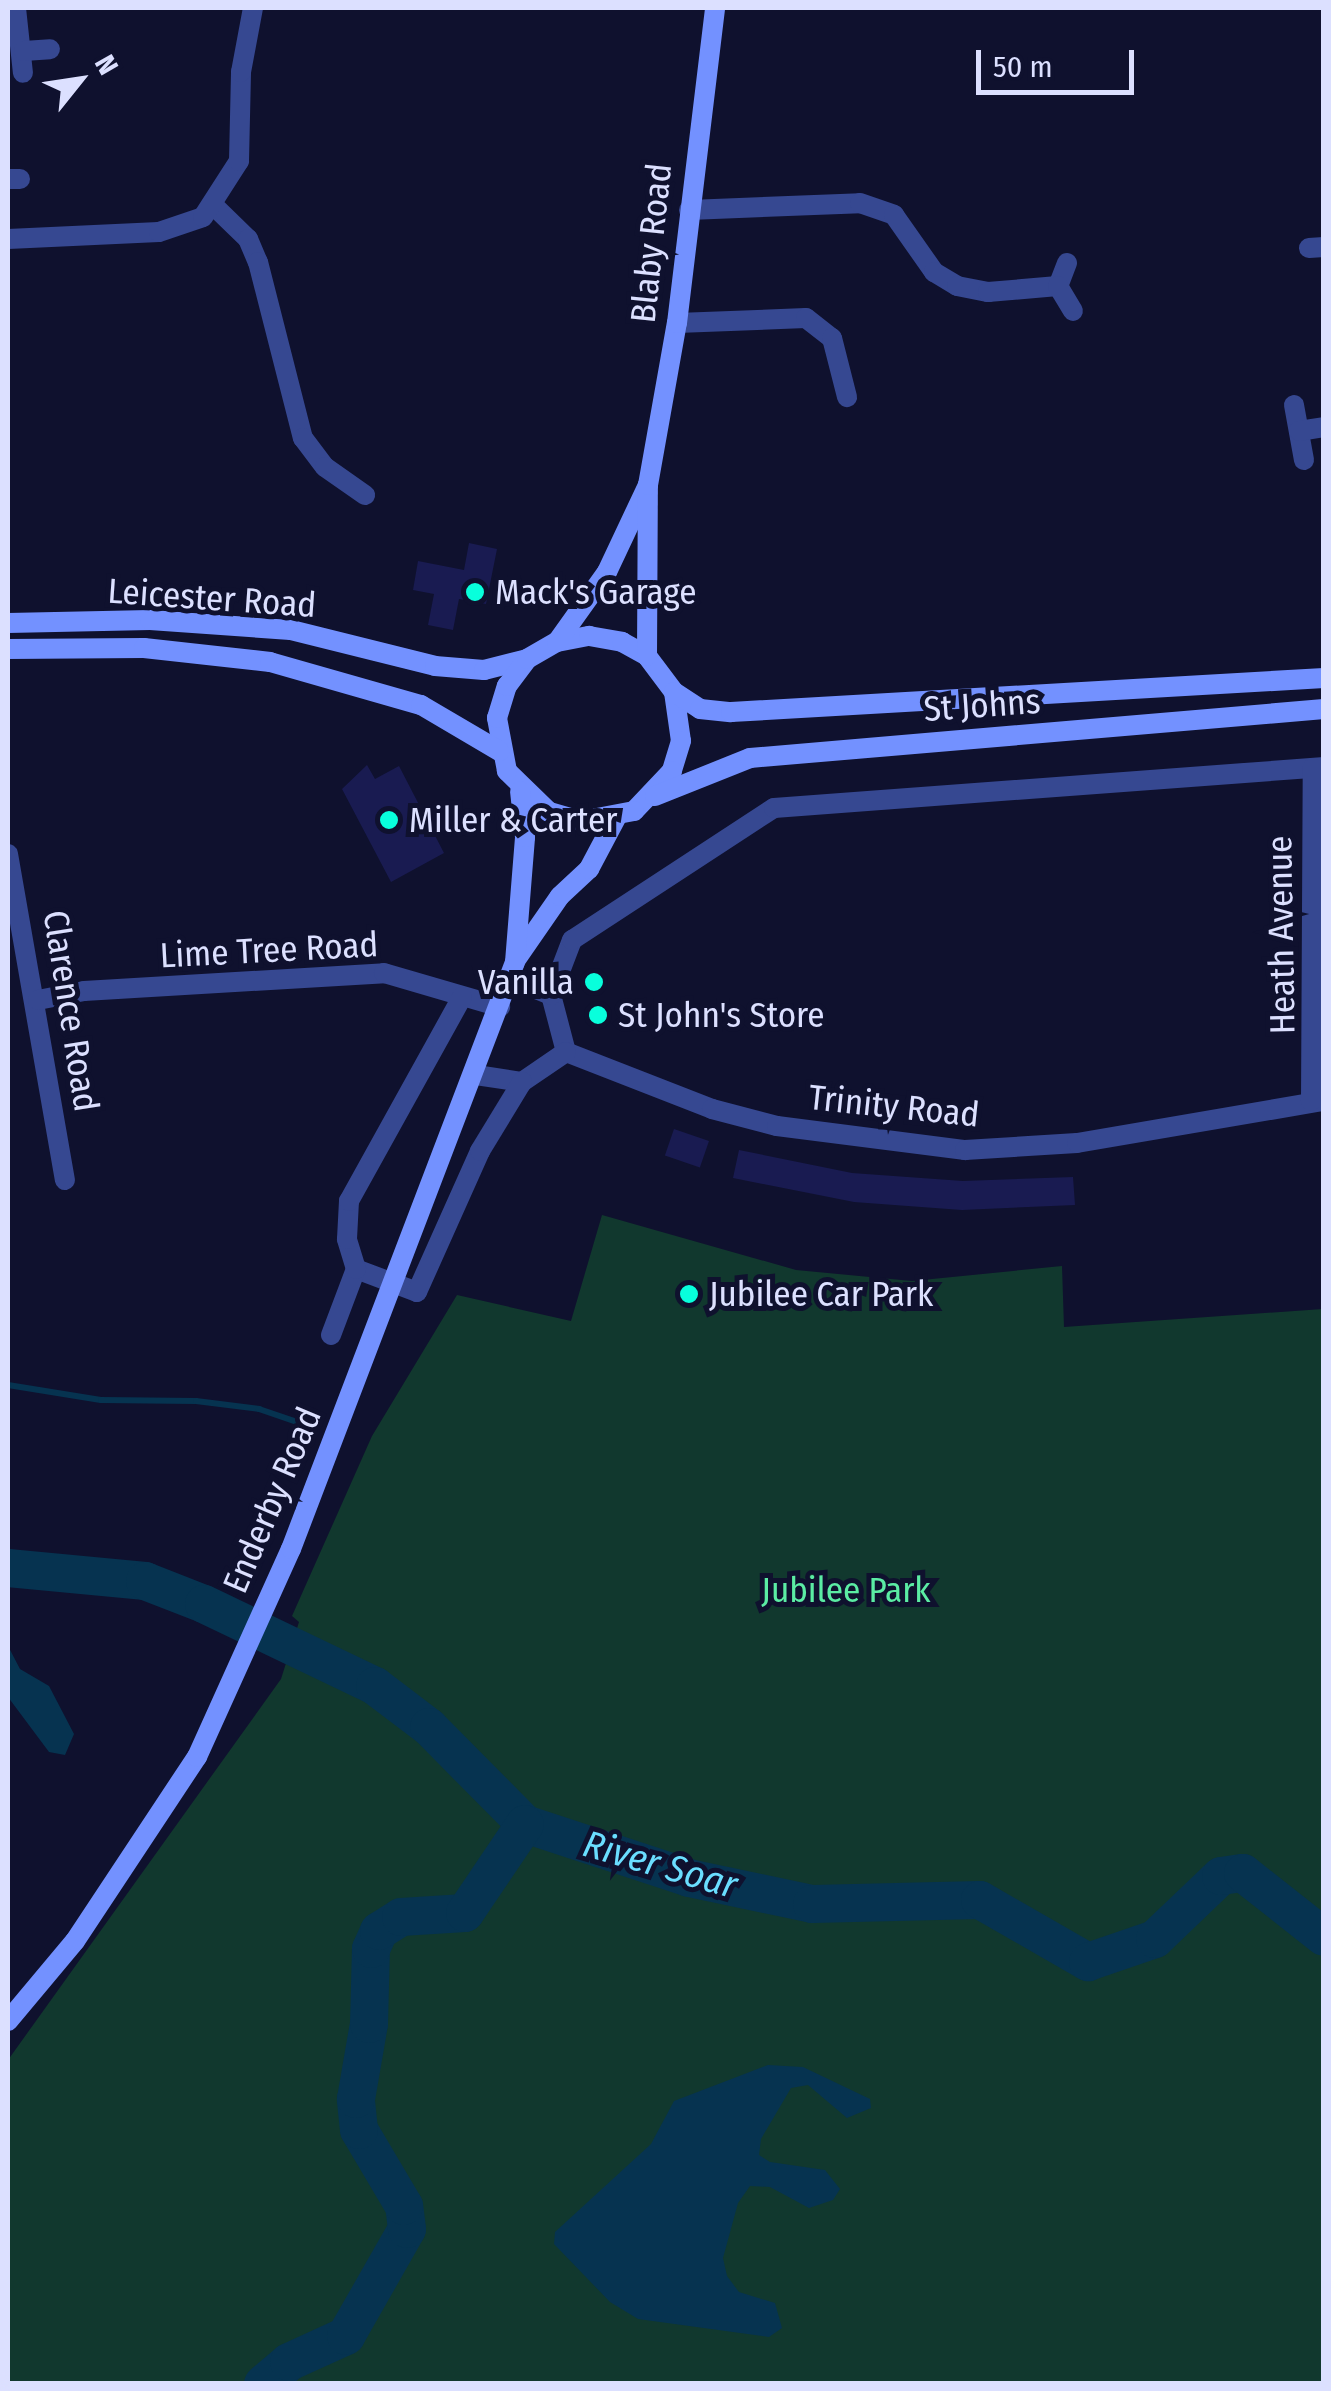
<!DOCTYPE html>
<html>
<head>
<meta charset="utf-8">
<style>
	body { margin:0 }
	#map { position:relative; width:1331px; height:2391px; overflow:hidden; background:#0f112e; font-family:"Fira Sans Condensed",sans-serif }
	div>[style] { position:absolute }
	.green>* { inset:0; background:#11382e }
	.water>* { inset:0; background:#063350 }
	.stream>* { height:6px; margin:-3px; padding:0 3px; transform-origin:3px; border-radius:3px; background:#063350 }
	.river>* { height:38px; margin:-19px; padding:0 19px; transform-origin:19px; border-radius:19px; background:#063350 }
	.building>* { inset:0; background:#191b51; transform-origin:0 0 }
	.street>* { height:20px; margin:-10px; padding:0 10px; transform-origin:10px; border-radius:10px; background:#364891 }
	.secondary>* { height:20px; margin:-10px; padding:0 10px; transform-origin:10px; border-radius:10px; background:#7391ff }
	.dots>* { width:28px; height:28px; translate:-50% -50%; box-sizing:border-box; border:5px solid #0f112e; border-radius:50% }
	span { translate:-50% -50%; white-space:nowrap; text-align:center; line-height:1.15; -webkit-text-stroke:10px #0f112e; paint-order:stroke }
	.street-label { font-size:35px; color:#dce0ff }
	.poi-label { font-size:35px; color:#dce0ff }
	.left { translate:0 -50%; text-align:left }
	.right { translate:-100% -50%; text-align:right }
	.park-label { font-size:35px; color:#5beca4 }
	.water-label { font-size:38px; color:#6adeff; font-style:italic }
	.frame { position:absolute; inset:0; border:10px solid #dce0ff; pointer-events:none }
	.north { position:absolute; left:30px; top:30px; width:100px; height:100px; -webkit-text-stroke:8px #0f112e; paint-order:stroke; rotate:60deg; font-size:28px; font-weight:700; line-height:40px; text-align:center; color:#dce0ff }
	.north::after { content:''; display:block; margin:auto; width:35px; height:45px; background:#dce0ff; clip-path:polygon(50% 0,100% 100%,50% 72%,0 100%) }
	.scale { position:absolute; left:976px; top:50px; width:158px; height:45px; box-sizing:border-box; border:5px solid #dce0ff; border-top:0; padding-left:12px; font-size:30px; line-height:35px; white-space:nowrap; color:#dce0ff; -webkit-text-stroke:8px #0f112e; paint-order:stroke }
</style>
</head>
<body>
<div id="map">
	<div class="green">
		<div style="clip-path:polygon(602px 1215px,796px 1270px,912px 1281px,1062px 1266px,1064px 1327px,1323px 1309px,1323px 2383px,8px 2384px,8px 2060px,281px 1679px,299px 1622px,292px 1616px,372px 1436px,457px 1295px,571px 1321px)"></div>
	</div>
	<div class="water">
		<div style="clip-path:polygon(8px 1646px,20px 1669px,49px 1686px,74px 1734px,65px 1755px,49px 1752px,8px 1697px)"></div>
		<div style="clip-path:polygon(768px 2065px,803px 2067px,870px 2099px,871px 2108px,847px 2118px,808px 2085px,791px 2088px,761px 2139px,759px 2155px,770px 2162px,825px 2170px,840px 2189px,833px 2200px,809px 2208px,770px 2187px,750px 2186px,738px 2203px,723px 2258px,727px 2276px,739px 2292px,775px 2303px,782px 2328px,769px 2337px,638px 2319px,610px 2302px,554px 2244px,555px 2232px,651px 2144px,674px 2101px)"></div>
	</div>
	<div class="stream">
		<div style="left:8px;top:1385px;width:94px;rotate:9.2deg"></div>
		<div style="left:101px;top:1400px;width:95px;rotate:0.6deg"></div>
		<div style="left:196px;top:1401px;width:64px;rotate:7.2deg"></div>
		<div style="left:259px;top:1409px;width:53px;rotate:18.8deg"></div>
	</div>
	<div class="river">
		<div style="left:8px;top:1568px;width:138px;rotate:5.4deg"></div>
		<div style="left:145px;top:1581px;width:63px;rotate:21.3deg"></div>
		<div style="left:204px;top:1604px;width:190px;rotate:25.6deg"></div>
		<div style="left:375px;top:1686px;width:68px;rotate:37.2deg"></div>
		<div style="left:429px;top:1727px;width:136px;rotate:45.3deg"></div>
		<div style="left:525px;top:1824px;width:173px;rotate:18.2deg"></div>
		<div style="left:689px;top:1878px;width:126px;rotate:11.9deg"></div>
		<div style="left:812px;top:1904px;width:168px;rotate:-1.4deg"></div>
		<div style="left:980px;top:1900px;width:125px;rotate:29.9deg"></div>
		<div style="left:1088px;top:1962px;width:71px;rotate:-18.9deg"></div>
		<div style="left:1155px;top:1939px;width:91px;rotate:-43.7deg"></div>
		<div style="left:1221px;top:1876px;width:22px;rotate:-8deg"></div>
		<div style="left:1243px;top:1873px;width:103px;rotate:38.3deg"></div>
		<div style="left:263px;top:2384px;width:34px;rotate:-40deg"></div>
		<div style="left:289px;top:2362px;width:63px;rotate:-24.5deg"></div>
		<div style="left:346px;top:2336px;width:123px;rotate:-60.3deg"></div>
		<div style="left:407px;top:2229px;width:23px;rotate:-97deg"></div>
		<div style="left:404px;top:2206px;width:88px;rotate:-120.6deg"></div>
		<div style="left:359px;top:2130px;width:31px;rotate:-96deg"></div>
		<div style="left:356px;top:2099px;width:76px;rotate:-80.2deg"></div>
		<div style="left:369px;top:2024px;width:75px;rotate:-88.5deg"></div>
		<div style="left:371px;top:1949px;width:20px;rotate:-66deg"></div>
		<div style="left:379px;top:1931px;width:26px;rotate:-32deg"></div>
		<div style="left:401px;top:1917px;width:64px;rotate:-3.6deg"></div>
		<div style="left:465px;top:1913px;width:107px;rotate:-56deg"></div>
	</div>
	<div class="building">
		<div style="clip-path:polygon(469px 543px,497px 549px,486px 604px,459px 599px,453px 630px,428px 625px,434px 594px,413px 590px,418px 561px,464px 570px)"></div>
		<div style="clip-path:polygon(367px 765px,375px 779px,399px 766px,444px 853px,391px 882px,342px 789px)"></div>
		<div style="left:674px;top:1129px;width:37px;height:28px;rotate:19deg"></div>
		<div style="clip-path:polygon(739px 1150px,852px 1173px,963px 1181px,1073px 1177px,1075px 1205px,962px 1210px,854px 1202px,733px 1178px)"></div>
	</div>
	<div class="street">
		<div style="left:16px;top:8px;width:65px;rotate:83.9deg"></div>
		<div style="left:24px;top:51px;width:26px;rotate:-4deg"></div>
		<div style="left:8px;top:179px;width:12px"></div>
		<div style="left:213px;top:205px;width:49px;rotate:44.2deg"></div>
		<div style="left:248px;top:239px;width:25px;rotate:67deg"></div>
		<div style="left:258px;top:262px;width:182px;rotate:75.7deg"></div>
		<div style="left:303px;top:438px;width:36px;rotate:53deg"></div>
		<div style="left:325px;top:467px;width:49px;rotate:35deg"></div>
		<div style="left:689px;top:210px;width:171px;rotate:-2.3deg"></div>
		<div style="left:860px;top:203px;width:36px;rotate:19deg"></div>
		<div style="left:894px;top:215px;width:70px;rotate:54.9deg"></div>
		<div style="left:934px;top:272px;width:27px;rotate:31deg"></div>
		<div style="left:957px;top:286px;width:32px;rotate:11deg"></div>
		<div style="left:988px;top:292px;width:70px;rotate:-4.9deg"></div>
		<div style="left:8px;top:239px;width:151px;rotate:-2.7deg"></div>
		<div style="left:159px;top:232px;width:46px;rotate:-18.8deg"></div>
		<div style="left:203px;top:217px;width:67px;rotate:-57.3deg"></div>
		<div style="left:239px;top:161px;width:89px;rotate:-88.7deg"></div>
		<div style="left:241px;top:72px;width:65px;rotate:-79.4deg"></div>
		<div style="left:1309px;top:248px;width:15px;rotate:-4deg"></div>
		<div style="left:1067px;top:263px;width:25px;rotate:111deg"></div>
		<div style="left:1058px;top:286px;width:29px;rotate:59deg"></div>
		<div style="left:677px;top:323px;width:129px;rotate:-2.2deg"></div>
		<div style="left:806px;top:318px;width:33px;rotate:38deg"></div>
		<div style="left:832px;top:338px;width:61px;rotate:75.7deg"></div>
		<div style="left:1294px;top:405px;width:56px;rotate:79.7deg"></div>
		<div style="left:1299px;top:431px;width:25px;rotate:-9deg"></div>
		<div style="left:8px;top:854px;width:331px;rotate:80.1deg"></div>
		<div style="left:509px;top:978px;width:45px;rotate:22deg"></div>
		<div style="left:38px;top:1000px;width:47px;rotate:-11.1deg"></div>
		<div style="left:84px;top:991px;width:301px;rotate:-3.4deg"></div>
		<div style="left:384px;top:973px;width:121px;rotate:16.3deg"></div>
		<div style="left:566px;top:1052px;width:59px;rotate:-104.7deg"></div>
		<div style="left:551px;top:995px;width:59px;rotate:-69.1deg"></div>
		<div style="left:572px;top:940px;width:241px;rotate:-33.2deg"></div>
		<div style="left:774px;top:808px;width:552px;rotate:-4.26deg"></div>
		<div style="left:566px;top:1052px;width:157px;rotate:21.3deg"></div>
		<div style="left:712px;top:1109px;width:67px;rotate:14.7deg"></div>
		<div style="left:777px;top:1126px;width:190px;rotate:7.3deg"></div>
		<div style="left:965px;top:1150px;width:112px;rotate:-3.6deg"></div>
		<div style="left:1077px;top:1143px;width:251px;rotate:-9.7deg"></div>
		<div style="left:476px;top:1075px;width:47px;rotate:8.7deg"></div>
		<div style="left:522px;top:1082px;width:53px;rotate:-34.3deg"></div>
		<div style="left:1311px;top:1101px;width:333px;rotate:-89.7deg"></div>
		<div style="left:356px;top:1269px;width:65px;rotate:20.7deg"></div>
		<div style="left:417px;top:1292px;width:154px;rotate:-65.9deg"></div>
		<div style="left:480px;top:1151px;width:81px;rotate:-58.7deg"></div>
		<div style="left:331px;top:1335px;width:71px;rotate:-69.3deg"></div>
		<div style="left:356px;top:1269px;width:31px;rotate:-107deg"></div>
		<div style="left:347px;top:1239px;width:38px;rotate:-87deg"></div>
		<div style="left:349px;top:1201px;width:233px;rotate:-61deg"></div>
	</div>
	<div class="secondary">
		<div style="left:8px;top:623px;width:142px;rotate:-1.2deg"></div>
		<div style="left:150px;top:620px;width:141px;rotate:4.1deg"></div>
		<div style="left:291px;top:630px;width:148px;rotate:14deg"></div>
		<div style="left:435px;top:666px;width:49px;rotate:4.7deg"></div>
		<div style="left:484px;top:670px;width:44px;rotate:-14.3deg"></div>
		<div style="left:557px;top:642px;width:33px;rotate:-11deg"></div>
		<div style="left:589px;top:636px;width:34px;rotate:10deg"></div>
		<div style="left:622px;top:642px;width:29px;rotate:29deg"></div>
		<div style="left:647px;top:656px;width:45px;rotate:53.1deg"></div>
		<div style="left:674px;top:692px;width:49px;rotate:81.9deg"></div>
		<div style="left:681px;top:741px;width:31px;rotate:107deg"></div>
		<div style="left:672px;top:771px;width:55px;rotate:133.5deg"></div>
		<div style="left:634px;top:811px;width:54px;rotate:169.3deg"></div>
		<div style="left:581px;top:821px;width:33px;rotate:-164deg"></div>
		<div style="left:549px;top:812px;width:59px;rotate:-135.7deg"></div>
		<div style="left:507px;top:771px;width:54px;rotate:-100.7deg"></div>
		<div style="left:497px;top:718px;width:34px;rotate:-73deg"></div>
		<div style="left:507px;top:686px;width:34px;rotate:-53deg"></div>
		<div style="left:527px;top:659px;width:34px;rotate:-30deg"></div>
		<div style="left:557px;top:642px;width:86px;rotate:-54.5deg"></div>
		<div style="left:607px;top:572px;width:96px;rotate:-64.8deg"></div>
		<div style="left:8px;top:649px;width:136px;rotate:-0.4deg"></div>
		<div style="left:144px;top:648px;width:127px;rotate:6.3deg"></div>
		<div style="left:270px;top:662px;width:157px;rotate:15.9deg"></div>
		<div style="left:421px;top:705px;width:91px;rotate:30.5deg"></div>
		<div style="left:647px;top:656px;width:171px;rotate:-89.7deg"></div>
		<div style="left:648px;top:485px;width:165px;rotate:-79.9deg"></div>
		<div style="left:677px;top:323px;width:317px;rotate:-83.1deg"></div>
		<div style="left:674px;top:692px;width:31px;rotate:33deg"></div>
		<div style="left:700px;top:709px;width:31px;rotate:6deg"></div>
		<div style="left:731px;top:712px;width:594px;rotate:-3.28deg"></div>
		<div style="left:655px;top:796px;width:102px;rotate:-21.8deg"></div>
		<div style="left:750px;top:758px;width:576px;rotate:-4.88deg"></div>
		<div style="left:517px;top:958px;width:75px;rotate:-55.3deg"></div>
		<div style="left:560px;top:896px;width:40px;rotate:-43deg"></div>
		<div style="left:589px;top:869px;width:58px;rotate:-62.1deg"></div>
		<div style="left:8px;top:2021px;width:104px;rotate:-50.1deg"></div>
		<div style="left:75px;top:1941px;width:221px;rotate:-56.5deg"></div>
		<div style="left:197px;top:1757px;width:228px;rotate:-65.7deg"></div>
		<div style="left:291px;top:1549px;width:628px;rotate:-69.11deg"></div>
		<div style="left:515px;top:962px;width:125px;rotate:-85.4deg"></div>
		<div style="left:525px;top:837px;width:46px;rotate:-96.2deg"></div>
	</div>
	<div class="dots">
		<div style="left:475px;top:592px;background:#08ffdc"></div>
		<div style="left:389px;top:820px;background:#08ffdc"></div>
		<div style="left:594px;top:982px;background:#08ffdc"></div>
		<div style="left:598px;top:1015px;background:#08ffdc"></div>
		<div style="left:689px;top:1294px;background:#08ffdc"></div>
	</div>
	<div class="street-label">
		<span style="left:651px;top:243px;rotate:-84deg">Blaby Road</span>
		<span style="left:212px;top:598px;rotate:4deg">Leicester Road</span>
		<span style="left:982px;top:705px;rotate:-4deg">St Johns</span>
		<span style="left:1281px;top:935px;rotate:-91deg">Heath Avenue</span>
		<span style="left:269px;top:950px;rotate:-3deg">Lime Tree Road</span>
		<span style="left:71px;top:1011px;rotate:81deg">Clarence Road</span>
		<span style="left:894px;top:1106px;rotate:6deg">Trinity Road</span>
		<span style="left:272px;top:1500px;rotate:-67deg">Enderby Road</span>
	</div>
	<div class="poi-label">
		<span class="left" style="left:495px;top:592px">Mack's Garage</span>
		<span class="left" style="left:409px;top:820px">Miller &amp; Carter</span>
		<span class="right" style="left:574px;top:982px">Vanilla</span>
		<span class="left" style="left:618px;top:1015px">St John's Store</span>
		<span class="left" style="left:709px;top:1294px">Jubilee Car Park</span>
	</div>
	<div class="park-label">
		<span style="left:846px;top:1590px">Jubilee Park</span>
	</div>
	<div class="water-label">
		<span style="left:660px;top:1865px;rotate:16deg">River Soar</span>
	</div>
	<div class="frame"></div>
	<div class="north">N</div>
	<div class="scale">50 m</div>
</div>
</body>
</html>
